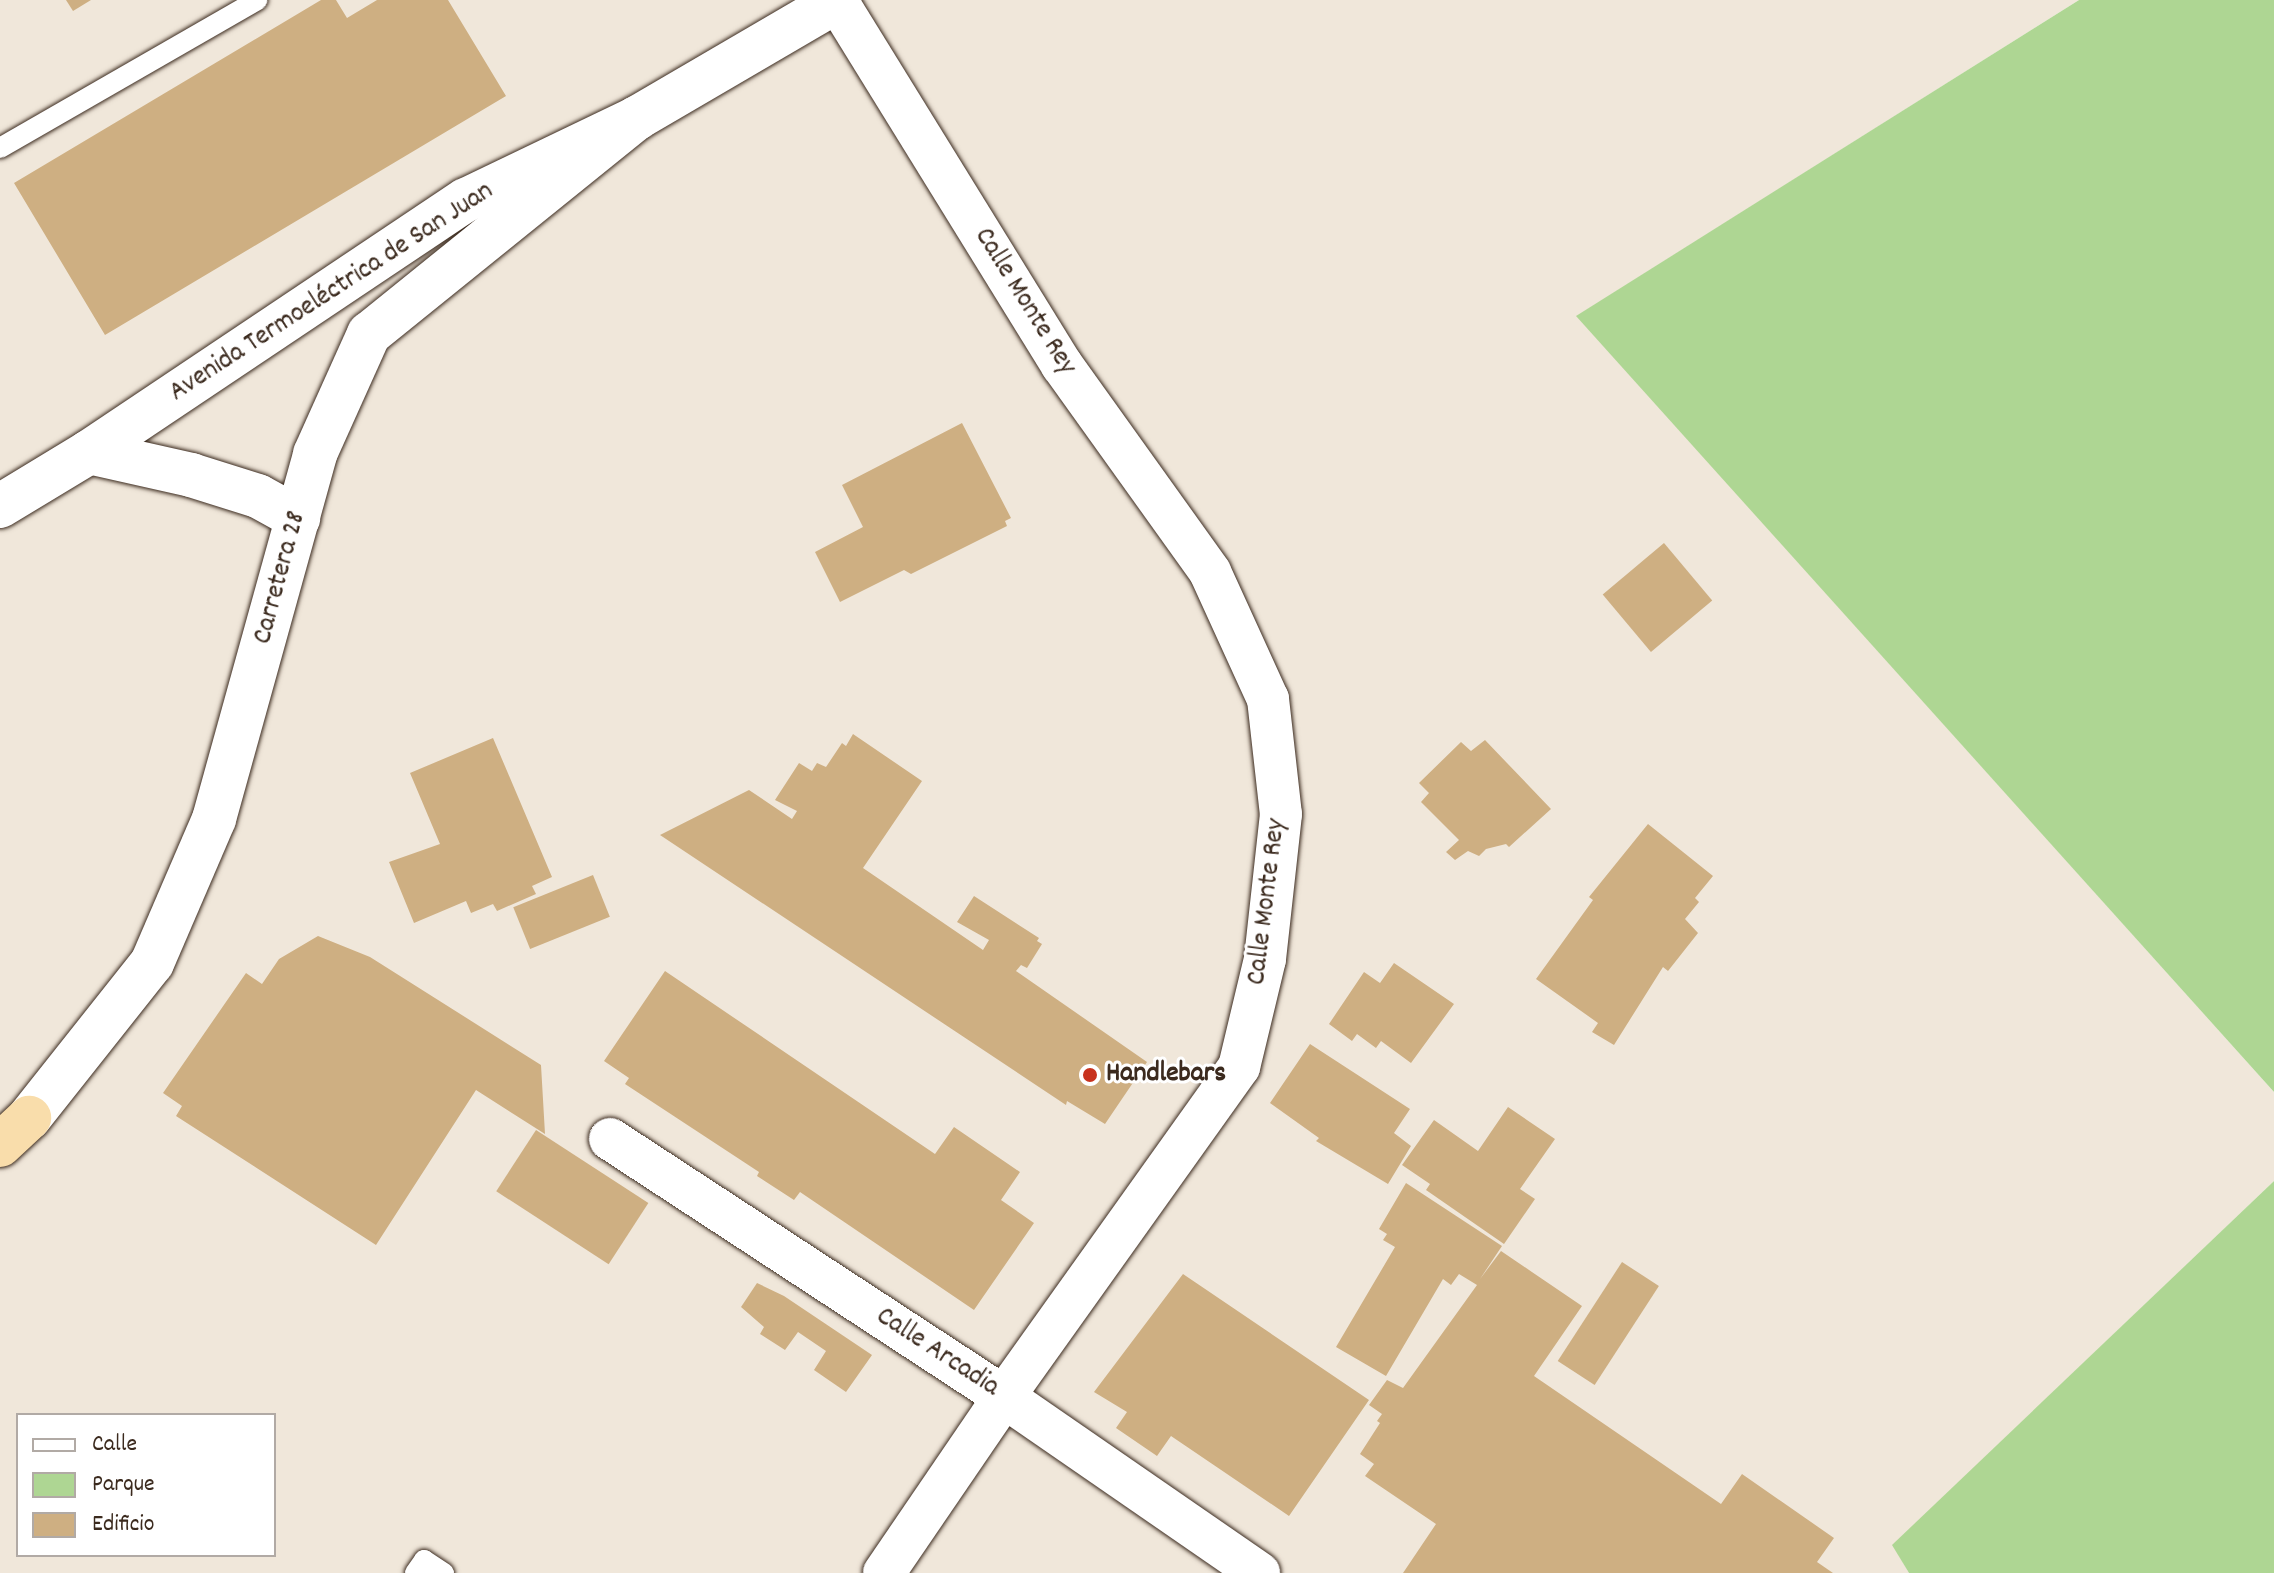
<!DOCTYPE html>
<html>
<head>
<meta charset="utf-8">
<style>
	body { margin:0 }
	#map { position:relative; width:2274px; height:1573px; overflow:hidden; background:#fff; font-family:Dekko,sans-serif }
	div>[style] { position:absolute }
	.built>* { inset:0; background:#f0e7da }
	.green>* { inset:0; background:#aed693 }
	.building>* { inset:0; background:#ceaf82; transform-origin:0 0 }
	.roads { filter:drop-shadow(0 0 2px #3b2a1e) drop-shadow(0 0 2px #3b2a1e) }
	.lane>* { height:20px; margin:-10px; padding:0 10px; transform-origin:10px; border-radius:10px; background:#fff }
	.street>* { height:42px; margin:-21px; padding:0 21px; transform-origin:21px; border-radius:21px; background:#fff }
	.secondary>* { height:44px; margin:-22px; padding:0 22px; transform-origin:22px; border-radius:22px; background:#fff }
	.highway>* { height:44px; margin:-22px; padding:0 22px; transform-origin:22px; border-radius:22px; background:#f9ddab }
	.dots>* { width:22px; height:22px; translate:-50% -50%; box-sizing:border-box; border:4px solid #fff; border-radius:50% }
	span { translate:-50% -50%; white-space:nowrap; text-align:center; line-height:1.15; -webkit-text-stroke:6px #fff; paint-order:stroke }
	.street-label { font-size:28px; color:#3b2a1e }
	.poi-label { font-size:28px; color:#3b2a1e; font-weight:700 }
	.left { translate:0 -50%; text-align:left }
	.legend { position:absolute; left:16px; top:1413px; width:260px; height:144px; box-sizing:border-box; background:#fff; border:2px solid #b1aaa5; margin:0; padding:10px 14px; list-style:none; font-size:24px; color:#3b2a1e }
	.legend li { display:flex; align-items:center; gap:16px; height:40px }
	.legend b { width:40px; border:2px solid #b1aaa5 }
</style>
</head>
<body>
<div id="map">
	<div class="built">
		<div style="clip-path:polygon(evenodd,0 0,2079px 0,1577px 316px,2274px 1092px,2274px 1181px,1893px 1545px,1909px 1573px,0 1573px,0 0,18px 1415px,274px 1415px,274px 1555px,18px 1555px,18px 1415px)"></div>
	</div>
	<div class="green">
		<div style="clip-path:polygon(2079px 0,2274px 0,2274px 1092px,1576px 316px)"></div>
		<div style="clip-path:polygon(2274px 1181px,2274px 1573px,1909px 1573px,1892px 1545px)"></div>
	</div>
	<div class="building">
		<div style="clip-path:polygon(66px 0,91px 0,73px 11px)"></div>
		<div style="clip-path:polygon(321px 0,336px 0,347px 18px,377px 0,448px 0,506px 96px,105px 335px,14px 183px)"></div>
		<div style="clip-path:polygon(962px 423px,1011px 518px,1005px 521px,1007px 526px,911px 574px,904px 570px,840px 602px,815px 552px,863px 527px,842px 485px)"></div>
		<div style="left:1664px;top:543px;width:75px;height:80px;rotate:50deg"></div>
		<div style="clip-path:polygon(853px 734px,922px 781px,863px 868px,983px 950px,989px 940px,957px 922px,974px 896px,1039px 938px,1037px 941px,1042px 944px,1027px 968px,1021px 965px,1016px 971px,1147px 1062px,1105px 1124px,1067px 1101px,1066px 1105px,660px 835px,749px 790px,792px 819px,797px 811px,775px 800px,799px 763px,812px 771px,817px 763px,826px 767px,842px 743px,846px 746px)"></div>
		<div style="clip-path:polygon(493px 738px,552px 877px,532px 886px,536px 894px,497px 911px,493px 904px,471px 913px,466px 901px,414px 923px,389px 862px,440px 844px,410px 773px)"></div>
		<div style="clip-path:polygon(1485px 740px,1551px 809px,1509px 847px,1506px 844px,1486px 849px,1479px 856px,1468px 851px,1455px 860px,1446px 852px,1459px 840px,1421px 802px,1429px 793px,1419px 783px,1461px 742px,1471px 751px)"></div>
		<div style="clip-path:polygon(1648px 824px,1713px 876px,1695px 898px,1699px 902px,1685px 919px,1698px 933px,1668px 971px,1663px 967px,1614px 1045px,1592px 1032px,1598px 1023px,1536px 979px,1593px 900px,1589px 897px)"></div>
		<div style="left:593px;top:875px;width:45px;height:86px;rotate:68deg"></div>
		<div style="clip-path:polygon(318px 936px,370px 957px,541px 1065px,545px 1134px,476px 1090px,376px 1245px,176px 1116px,182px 1106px,163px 1093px,246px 973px,262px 984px,279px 959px)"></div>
		<div style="clip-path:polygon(1394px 963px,1454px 1004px,1411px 1063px,1381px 1041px,1376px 1048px,1357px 1034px,1352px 1041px,1329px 1024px,1364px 972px,1380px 983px)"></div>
		<div style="clip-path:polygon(665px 971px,935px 1154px,954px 1127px,1020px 1172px,1001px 1200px,1034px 1223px,974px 1310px,800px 1192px,794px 1200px,757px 1176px,759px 1172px,625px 1084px,629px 1078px,604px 1061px)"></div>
		<div style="clip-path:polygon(1310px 1044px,1410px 1109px,1394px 1133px,1411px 1146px,1388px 1184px,1316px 1141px,1319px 1138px,1270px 1103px)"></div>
		<div style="clip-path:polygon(1508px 1107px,1555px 1139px,1520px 1189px,1535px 1199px,1504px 1244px,1426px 1190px,1430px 1184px,1402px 1165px,1434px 1120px,1478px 1151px)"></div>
		<div style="left:536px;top:1130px;width:134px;height:73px;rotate:33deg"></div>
		<div style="clip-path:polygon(1406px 1183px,1502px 1246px,1480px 1279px,1501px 1251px,1582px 1306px,1534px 1376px,1721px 1504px,1742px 1474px,1834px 1538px,1817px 1562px,1833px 1573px,1403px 1573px,1436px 1524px,1365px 1476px,1374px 1464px,1360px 1454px,1380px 1423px,1377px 1421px,1382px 1414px,1369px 1405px,1387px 1380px,1403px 1388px,1477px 1285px,1459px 1274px,1451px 1285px,1443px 1279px,1386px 1376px,1336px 1347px,1395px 1247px,1383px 1240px,1387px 1234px,1379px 1229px)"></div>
		<div style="left:1622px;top:1262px;width:44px;height:118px;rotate:33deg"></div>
		<div style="clip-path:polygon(1183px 1274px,1369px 1400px,1289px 1516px,1171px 1436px,1157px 1456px,1116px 1428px,1127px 1412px,1094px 1392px)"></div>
		<div style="clip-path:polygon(757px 1283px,784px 1296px,872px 1355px,846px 1392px,814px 1370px,826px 1351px,798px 1332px,785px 1350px,760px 1334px,764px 1327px,741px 1307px)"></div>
	</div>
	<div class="roads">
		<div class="lane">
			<div style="left:0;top:148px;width:297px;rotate:-29.9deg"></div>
			<div style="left:415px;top:1573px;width:16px;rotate:-55deg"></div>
			<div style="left:424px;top:1560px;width:24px;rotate:33deg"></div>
		</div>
		<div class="street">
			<div style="left:837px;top:1px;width:428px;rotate:58.3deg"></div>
			<div style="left:1062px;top:365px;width:254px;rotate:54.4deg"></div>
			<div style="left:1210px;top:572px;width:140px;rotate:65.5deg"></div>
			<div style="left:1268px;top:699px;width:116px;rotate:83.6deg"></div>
			<div style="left:1281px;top:814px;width:146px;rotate:96.3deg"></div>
			<div style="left:1265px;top:959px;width:111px;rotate:103.5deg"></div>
			<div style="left:1239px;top:1067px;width:405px;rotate:125.5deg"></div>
			<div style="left:1004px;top:1397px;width:213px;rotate:124.3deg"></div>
			<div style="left:610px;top:1139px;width:471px;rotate:33.2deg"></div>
			<div style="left:1004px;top:1397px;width:310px;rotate:34.6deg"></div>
		</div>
		<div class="secondary">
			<div style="left:89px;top:452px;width:105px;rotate:12.7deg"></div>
			<div style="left:191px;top:475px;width:70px;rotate:17.4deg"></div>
			<div style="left:258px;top:496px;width:46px;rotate:28.8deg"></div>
			<div style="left:0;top:506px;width:104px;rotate:-31.2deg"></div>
			<div style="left:89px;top:452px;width:453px;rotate:-33.8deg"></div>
			<div style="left:466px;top:200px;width:190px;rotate:-25.6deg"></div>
			<div style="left:637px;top:118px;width:234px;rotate:-30.3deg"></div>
			<div style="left:29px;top:1118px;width:198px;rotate:-51.6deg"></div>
			<div style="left:152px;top:963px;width:157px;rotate:-66.7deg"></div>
			<div style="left:214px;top:819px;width:379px;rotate:-74.5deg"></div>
			<div style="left:315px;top:454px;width:132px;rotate:-65.8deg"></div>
			<div style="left:369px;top:334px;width:344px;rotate:-38.9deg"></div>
		</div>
		<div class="highway">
			<div style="left:0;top:1145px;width:40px;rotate:-43deg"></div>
		</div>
	</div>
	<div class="dots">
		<div style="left:1090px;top:1075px;background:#c8321e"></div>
	</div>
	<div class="street-label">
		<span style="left:332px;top:293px;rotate:-33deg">Avenida Termoeléctrica de San Juan</span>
		<span style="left:1024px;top:302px;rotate:58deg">Calle Monte Rey</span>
		<span style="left:281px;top:578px;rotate:-75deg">Carretera 28</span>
		<span style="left:1268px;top:902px;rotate:-83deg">Calle Monte Rey</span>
		<span style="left:937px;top:1353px;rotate:33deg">Calle Arcadia</span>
	</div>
	<div class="poi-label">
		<span class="left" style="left:1106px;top:1075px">Handlebars</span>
	</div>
	<ul class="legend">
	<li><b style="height:10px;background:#fff"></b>Calle</li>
	<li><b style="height:22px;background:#aed693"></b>Parque</li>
	<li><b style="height:22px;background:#ceaf82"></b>Edificio</li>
	</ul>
</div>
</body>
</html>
